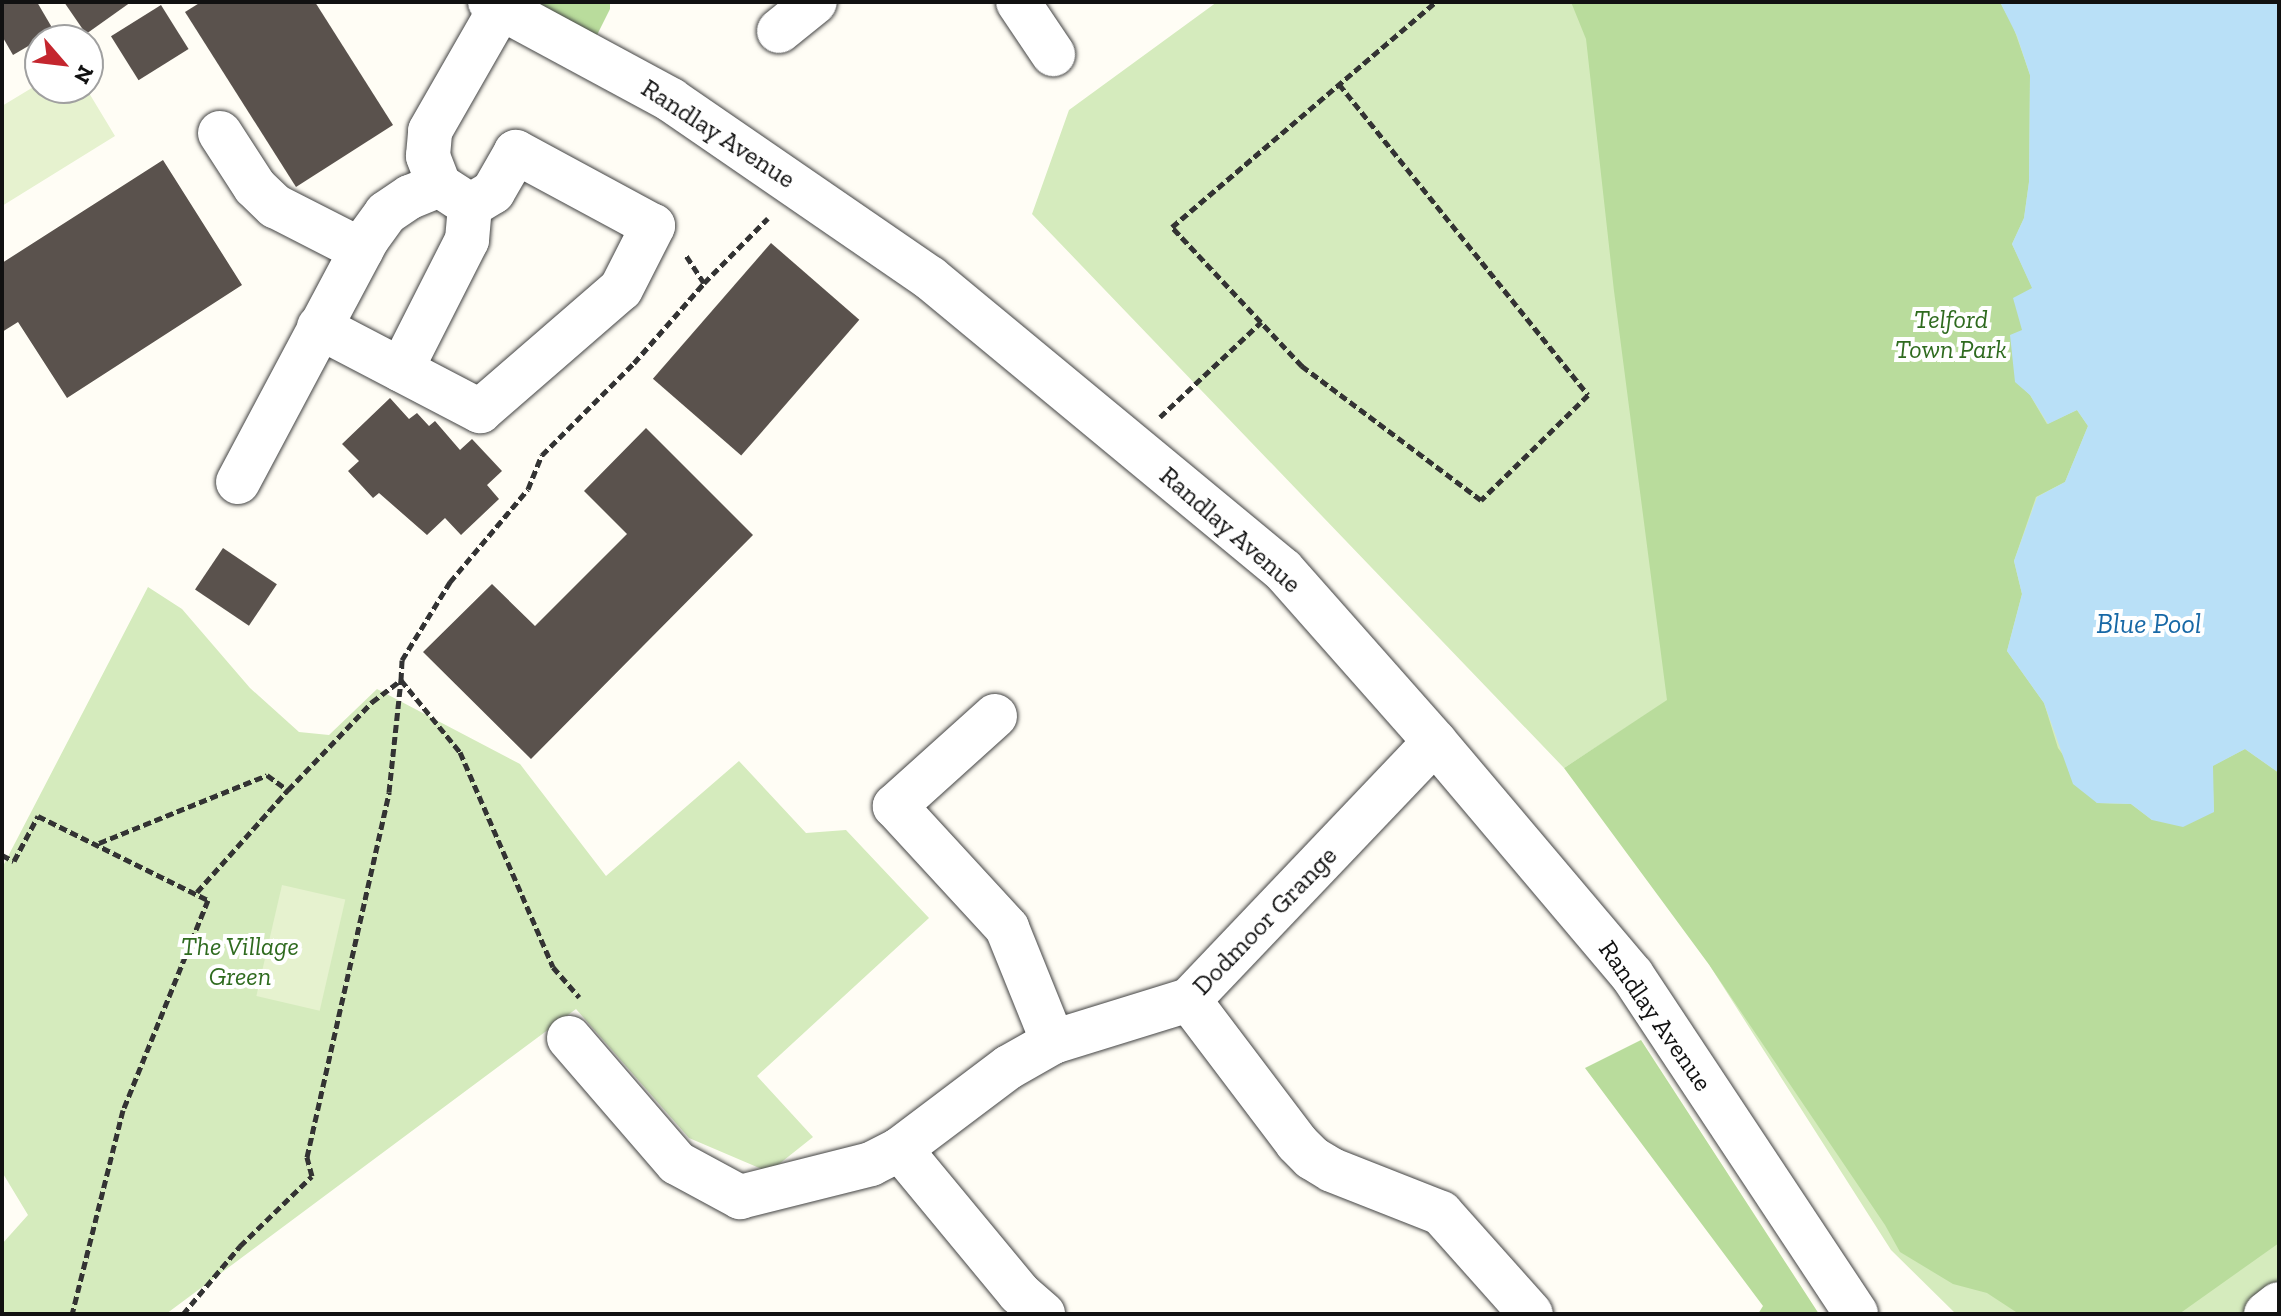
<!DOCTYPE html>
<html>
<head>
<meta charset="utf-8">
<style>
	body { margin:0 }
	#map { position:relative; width:2281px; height:1316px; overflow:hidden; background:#fffdf5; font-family:"Zilla Slab",serif }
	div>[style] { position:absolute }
	.green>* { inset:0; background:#d5ebbd }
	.forest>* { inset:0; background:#b9dc9c }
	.pitch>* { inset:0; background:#e6f2cf; transform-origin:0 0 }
	.water>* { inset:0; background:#b9e0f7 }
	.building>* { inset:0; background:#5a524d; transform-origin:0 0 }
	.path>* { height:5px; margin-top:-2.5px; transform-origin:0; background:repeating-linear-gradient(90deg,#333 0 8px,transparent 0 12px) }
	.roads { filter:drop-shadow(0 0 2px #444) drop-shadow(0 0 2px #444) }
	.minor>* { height:44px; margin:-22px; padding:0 22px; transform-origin:22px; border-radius:22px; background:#fff }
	span { translate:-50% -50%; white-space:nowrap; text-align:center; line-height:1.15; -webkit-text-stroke:8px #fff; paint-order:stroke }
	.street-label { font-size:26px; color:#111 }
	.park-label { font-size:26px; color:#2f6b1f; font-style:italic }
	.water-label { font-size:28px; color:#1768a6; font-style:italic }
	.frame { position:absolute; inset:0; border:4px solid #111; pointer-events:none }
	.north { position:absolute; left:24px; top:24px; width:80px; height:80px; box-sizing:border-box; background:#fff; border:2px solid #a0a0a0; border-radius:50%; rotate:118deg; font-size:22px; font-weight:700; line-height:32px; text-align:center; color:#111 }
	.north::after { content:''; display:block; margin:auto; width:28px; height:36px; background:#c4262e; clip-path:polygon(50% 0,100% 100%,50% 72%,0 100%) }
</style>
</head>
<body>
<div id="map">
	<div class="green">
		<div style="clip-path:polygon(1217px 2px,2279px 2px,2279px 1314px,1956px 1314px,1891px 1250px,1710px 966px,1667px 701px,1564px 768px,1032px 214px,1069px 110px)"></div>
		<div style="clip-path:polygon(148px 587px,182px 609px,250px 688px,299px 732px,329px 735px,377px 689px,520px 764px,606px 876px,739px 761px,806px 833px,846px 830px,929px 918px,757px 1076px,813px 1137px,769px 1172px,689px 1138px,576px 1009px,166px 1314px,2px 1314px,2px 1244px,28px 1215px,2px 1172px,2px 868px)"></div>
	</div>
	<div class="forest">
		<div style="clip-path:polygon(515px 2px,610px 2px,610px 9px,594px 41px)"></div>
		<div style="clip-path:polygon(1571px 2px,2000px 2px,2013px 26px,2030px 75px,2029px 182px,2024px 218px,2012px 244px,2033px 289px,2015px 381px,2030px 395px,2047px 424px,2077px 410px,2088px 426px,2065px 482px,2036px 497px,2014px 561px,2022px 594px,2007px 651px,2044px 703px,2058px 748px,2097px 803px,2131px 804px,2152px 820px,2214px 812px,2212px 766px,2245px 749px,2279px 773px,2279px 1243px,2179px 1314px,2019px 1314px,1987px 1293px,1953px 1284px,1900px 1252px,1885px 1225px,1710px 966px,1564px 768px,1667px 700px,1614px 291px,1586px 39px)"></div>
		<div style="clip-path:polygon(1641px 1040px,1819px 1314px,1758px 1314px,1763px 1306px,1585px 1068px)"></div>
	</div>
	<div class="pitch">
		<div style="clip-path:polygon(40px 83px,40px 88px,86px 88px,115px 136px,2px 206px,2px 106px)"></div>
		<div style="left:282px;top:885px;width:65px;height:114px;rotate:13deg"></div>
	</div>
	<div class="water">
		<div style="clip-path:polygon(2000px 2px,2279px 2px,2279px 773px,2245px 749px,2213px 766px,2214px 812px,2183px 827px,2152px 820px,2131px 804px,2097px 803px,2073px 784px,2044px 703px,2007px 651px,2022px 594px,2014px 561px,2037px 497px,2065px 482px,2088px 426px,2077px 410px,2048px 424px,2030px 395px,2015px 382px,2010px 335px,2022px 330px,2013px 298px,2032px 288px,2012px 244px,2024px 218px,2029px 182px,2030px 75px,2017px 36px)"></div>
	</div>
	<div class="building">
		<div style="clip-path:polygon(2px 2px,37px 2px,54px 31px,13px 55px,2px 36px)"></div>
		<div style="clip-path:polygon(64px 2px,131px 2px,86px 34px)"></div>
		<div style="clip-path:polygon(201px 2px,315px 2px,393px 125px,296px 187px,185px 12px)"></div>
		<div style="left:161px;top:5px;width:52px;height:59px;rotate:58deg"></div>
		<div style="clip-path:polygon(163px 160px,242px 285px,67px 398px,18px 322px,2px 332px,2px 263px)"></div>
		<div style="left:771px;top:243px;width:117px;height:180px;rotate:41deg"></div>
		<div style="clip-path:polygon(390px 398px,409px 419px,417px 413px,429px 426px,435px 421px,460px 450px,472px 439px,502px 471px,487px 485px,499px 499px,461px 535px,445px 518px,427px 535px,379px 493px,373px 498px,348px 471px,359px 461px,342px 444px)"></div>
		<div style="clip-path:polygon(646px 428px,753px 535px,531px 759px,423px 652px,492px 584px,535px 626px,627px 534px,584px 491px)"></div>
		<div style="left:223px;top:548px;width:65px;height:50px;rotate:34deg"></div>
	</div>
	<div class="path">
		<div style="left:1339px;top:84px;width:398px;rotate:51.3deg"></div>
		<div style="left:1588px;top:395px;width:150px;rotate:135.5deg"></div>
		<div style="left:1481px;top:500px;width:224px;rotate:-143.2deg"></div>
		<div style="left:1302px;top:366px;width:190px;rotate:-133.1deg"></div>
		<div style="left:1172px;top:227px;width:346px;rotate:-40.5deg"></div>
		<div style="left:704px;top:283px;width:91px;rotate:-45.4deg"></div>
		<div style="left:1160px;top:417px;width:139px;rotate:-43.2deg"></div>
		<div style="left:99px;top:843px;width:181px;rotate:-22deg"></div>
		<div style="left:267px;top:775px;width:26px;rotate:36deg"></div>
		<div style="left:2px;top:855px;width:13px;rotate:27deg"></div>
		<div style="left:14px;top:861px;width:51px;rotate:-61.9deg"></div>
		<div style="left:38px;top:816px;width:190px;rotate:26.3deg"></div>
		<div style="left:208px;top:900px;width:227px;rotate:112deg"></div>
		<div style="left:123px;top:1110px;width:210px;rotate:104deg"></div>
		<div style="left:197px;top:892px;width:137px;rotate:-48.3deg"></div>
		<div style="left:288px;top:790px;width:122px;rotate:-46.3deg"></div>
		<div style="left:372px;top:702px;width:36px;rotate:-37deg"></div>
		<div style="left:401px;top:680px;width:20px;rotate:-87deg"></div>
		<div style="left:402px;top:660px;width:92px;rotate:-58.4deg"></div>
		<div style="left:450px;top:582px;width:121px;rotate:-50deg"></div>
		<div style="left:528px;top:489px;width:37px;rotate:-68deg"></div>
		<div style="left:542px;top:455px;width:130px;rotate:-45deg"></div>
		<div style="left:634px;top:363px;width:106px;rotate:-48.8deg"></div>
		<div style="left:704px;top:283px;width:33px;rotate:-123deg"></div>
		<div style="left:183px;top:1314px;width:89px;rotate:-50deg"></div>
		<div style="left:240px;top:1246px;width:100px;rotate:-44.2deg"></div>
		<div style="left:312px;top:1176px;width:20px;rotate:-105deg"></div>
		<div style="left:307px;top:1157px;width:374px;rotate:-77.3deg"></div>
		<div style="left:389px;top:792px;width:113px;rotate:-83.9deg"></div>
		<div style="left:401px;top:680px;width:93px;rotate:50.7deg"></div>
		<div style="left:460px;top:752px;width:234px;rotate:66.6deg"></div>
		<div style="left:553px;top:967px;width:40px;rotate:49deg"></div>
	</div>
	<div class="roads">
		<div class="minor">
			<div style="left:490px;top:2px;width:206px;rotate:28.4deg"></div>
			<div style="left:671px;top:100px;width:314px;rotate:34.5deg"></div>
			<div style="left:930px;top:278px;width:458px;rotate:39.6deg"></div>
			<div style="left:1283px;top:570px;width:230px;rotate:48.5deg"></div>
			<div style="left:1435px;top:742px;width:305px;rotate:49.8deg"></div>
			<div style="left:1632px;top:975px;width:406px;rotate:56.5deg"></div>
			<div style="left:1018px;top:2px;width:63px;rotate:56.1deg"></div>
			<div style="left:779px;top:31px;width:46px;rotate:-38.9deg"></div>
			<div style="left:220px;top:133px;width:64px;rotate:57.1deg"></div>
			<div style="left:255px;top:187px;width:28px;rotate:44deg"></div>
			<div style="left:275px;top:206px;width:97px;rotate:27.1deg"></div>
			<div style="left:465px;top:202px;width:31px;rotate:-147deg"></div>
			<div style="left:439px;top:185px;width:31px;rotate:-111deg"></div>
			<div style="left:428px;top:156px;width:25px;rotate:-85deg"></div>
			<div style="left:430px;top:131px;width:143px;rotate:-60.2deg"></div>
			<div style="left:319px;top:327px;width:182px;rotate:27.6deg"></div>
			<div style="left:480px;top:411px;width:186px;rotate:-40.9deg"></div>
			<div style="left:621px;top:289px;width:71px;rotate:-63.1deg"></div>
			<div style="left:653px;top:226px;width:156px;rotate:-151.6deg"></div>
			<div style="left:516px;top:152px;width:46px;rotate:119.9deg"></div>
			<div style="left:493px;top:192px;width:27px;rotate:149deg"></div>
			<div style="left:401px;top:370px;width:146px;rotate:-63.1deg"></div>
			<div style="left:467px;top:240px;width:34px;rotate:-85deg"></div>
			<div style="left:238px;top:482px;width:276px;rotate:-62deg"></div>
			<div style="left:368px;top:238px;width:31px;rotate:-54deg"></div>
			<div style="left:386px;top:213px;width:29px;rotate:-34deg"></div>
			<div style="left:410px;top:197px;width:31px;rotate:-22deg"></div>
			<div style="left:995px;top:716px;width:135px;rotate:138deg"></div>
			<div style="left:895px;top:806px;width:166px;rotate:47.4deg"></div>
			<div style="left:1007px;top:928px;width:123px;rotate:68deg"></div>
			<div style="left:1189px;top:1000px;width:179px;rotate:52.9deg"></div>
			<div style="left:1297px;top:1143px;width:21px;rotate:45deg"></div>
			<div style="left:1312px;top:1158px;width:23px;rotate:31deg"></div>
			<div style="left:1332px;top:1170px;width:117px;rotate:21.5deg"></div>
			<div style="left:1441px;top:1213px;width:135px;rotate:48.3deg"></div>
			<div style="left:569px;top:1038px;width:165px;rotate:49.2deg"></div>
			<div style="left:677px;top:1163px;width:72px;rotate:28.4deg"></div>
			<div style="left:740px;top:1197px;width:135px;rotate:-14.1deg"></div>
			<div style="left:871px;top:1164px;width:33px;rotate:-27deg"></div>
			<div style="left:900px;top:1149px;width:136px;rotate:-37deg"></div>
			<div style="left:1009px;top:1067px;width:51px;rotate:-29.6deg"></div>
			<div style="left:1053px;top:1042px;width:142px;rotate:-17.2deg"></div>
			<div style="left:1189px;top:1000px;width:356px;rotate:-46.4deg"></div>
			<div style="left:900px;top:1149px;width:187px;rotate:50.4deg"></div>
			<div style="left:1019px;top:1293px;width:32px;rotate:41deg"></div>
			<div style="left:2266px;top:1314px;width:16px;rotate:-38deg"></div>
		</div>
	</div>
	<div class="street-label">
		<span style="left:718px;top:134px;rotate:33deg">Randlay Avenue</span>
		<span style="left:1230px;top:530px;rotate:41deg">Randlay Avenue</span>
		<span style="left:1265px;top:921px;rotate:-46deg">Dodmoor Grange</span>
		<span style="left:1655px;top:1016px;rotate:55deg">Randlay Avenue</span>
	</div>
	<div class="park-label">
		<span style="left:1951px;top:335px">Telford<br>Town Park</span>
		<span style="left:240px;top:962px">The Village<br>Green</span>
	</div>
	<div class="water-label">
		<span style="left:2149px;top:624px">Blue Pool</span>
	</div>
	<div class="frame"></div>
	<div class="north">N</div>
</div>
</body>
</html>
